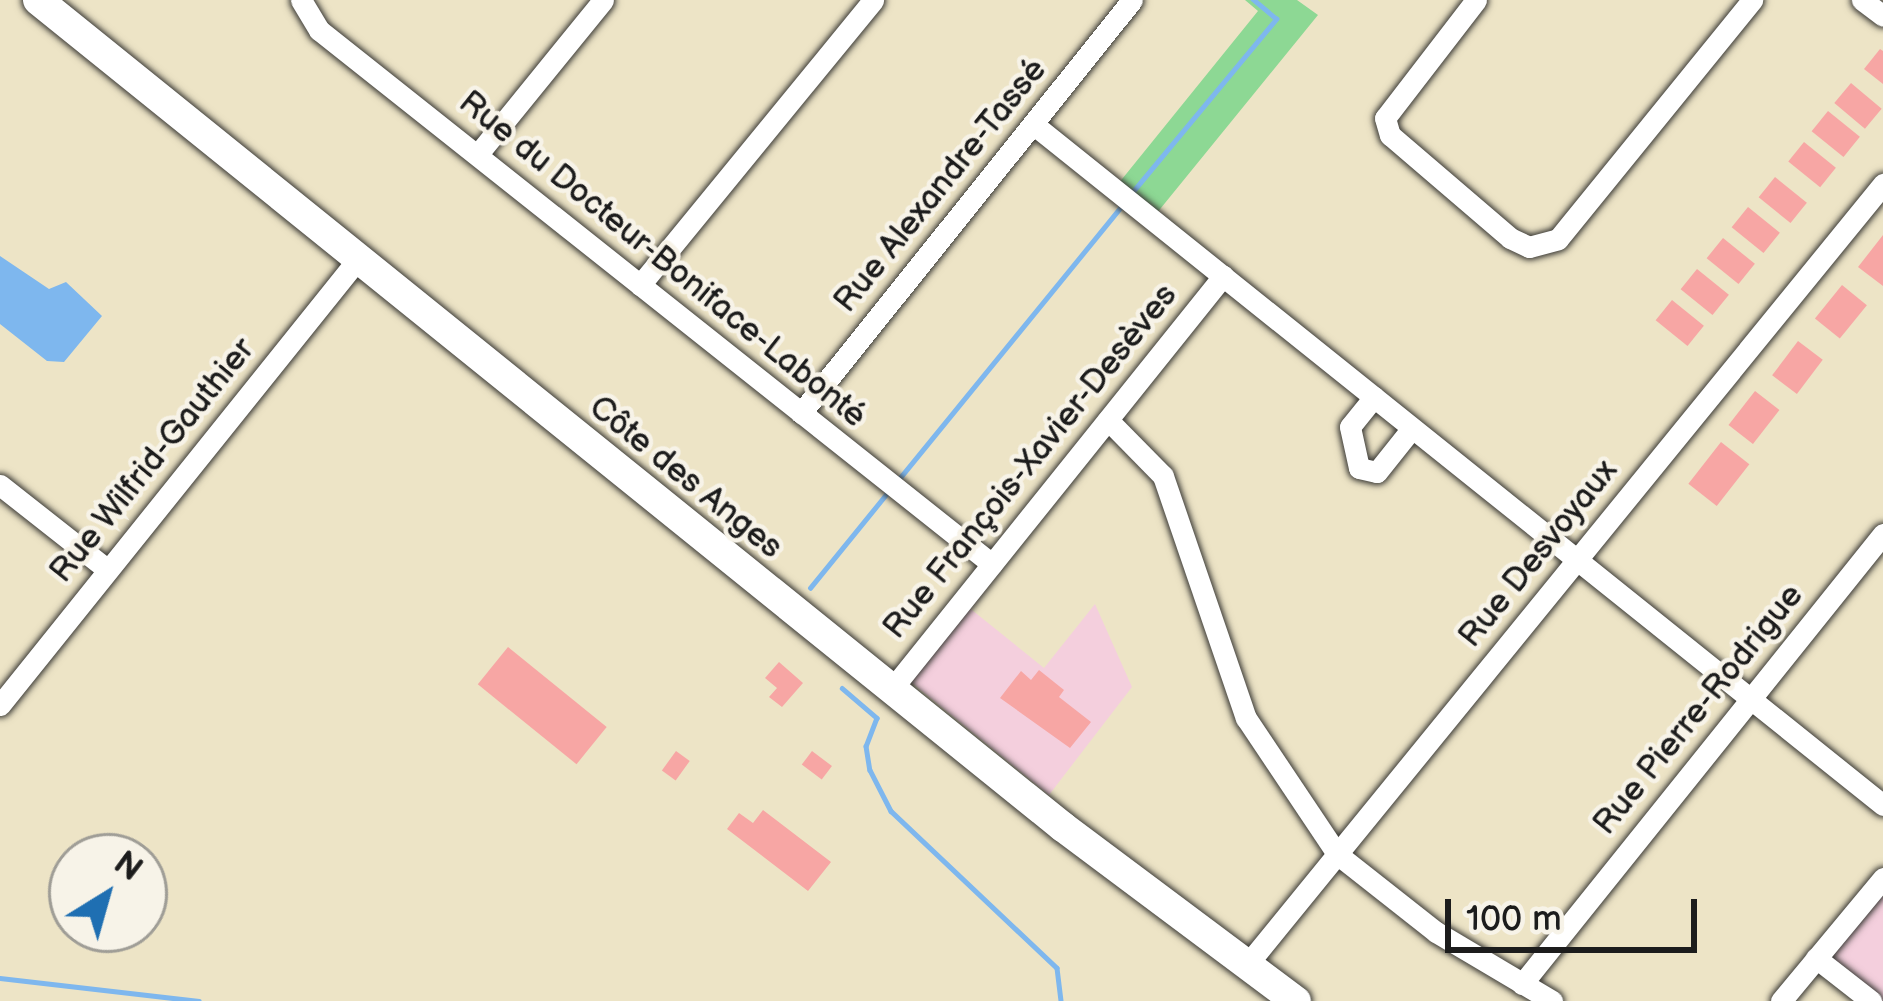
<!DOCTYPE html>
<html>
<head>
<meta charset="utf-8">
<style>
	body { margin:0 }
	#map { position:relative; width:1883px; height:1001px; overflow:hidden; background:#ede4c6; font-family:"Balsamiq Sans",sans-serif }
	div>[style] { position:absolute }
	.built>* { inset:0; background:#f4cfdd }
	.green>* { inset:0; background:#8dd894 }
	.water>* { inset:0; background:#7eb7ee }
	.stream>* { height:4.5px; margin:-2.25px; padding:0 2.25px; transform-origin:2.25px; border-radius:2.25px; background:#7eb7ee }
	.building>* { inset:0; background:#f7a6a4; transform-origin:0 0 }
	.roads { filter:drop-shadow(0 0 3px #3b3a36) drop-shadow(0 0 3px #3b3a36) }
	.street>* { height:21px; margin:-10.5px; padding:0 10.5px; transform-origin:10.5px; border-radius:10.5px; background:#fff }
	.secondary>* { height:30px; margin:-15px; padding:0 15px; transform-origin:15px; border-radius:15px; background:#fff }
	span { translate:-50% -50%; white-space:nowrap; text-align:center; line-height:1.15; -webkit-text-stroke:9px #f7f3e8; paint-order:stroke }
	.street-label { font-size:33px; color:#1c1c1c }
	.north { position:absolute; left:48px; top:833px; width:120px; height:120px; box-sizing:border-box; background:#f7f3e8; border:3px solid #9f9d96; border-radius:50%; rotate:37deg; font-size:33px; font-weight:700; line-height:48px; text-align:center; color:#1c1c1c }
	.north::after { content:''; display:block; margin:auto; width:42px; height:54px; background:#1f6fb2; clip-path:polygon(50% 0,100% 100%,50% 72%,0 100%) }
	.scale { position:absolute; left:1445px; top:899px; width:252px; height:54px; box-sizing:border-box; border:6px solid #1c1c1c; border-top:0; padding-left:15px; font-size:36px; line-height:42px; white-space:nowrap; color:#1c1c1c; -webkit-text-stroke:9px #f7f3e8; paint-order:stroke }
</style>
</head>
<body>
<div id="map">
	<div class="built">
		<div style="clip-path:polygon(962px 602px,1044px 668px,1095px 604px,1132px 687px,1049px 795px,906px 678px)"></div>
		<div style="clip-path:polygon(1883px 877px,1883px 1001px,1871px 1001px,1816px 958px)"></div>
	</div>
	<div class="green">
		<div style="clip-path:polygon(1245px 0,1297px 0,1318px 15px,1152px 219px,1114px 189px,1258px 11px)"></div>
	</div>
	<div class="water">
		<div style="clip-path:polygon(0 256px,49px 289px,66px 282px,102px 316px,64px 362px,47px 361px,0 324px)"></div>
	</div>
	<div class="stream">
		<div style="left:1130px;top:195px;width:229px;rotate:-50.3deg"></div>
		<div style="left:1276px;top:19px;width:30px;rotate:-140deg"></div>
		<div style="left:899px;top:479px;width:355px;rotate:-50.8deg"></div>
		<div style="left:810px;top:588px;width:124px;rotate:-50.9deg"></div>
		<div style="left:842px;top:688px;width:46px;rotate:40.6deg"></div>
		<div style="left:877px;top:718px;width:30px;rotate:111deg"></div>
		<div style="left:866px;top:746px;width:24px;rotate:81deg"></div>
		<div style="left:870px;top:770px;width:46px;rotate:62.9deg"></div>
		<div style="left:891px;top:811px;width:228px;rotate:43.4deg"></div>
		<div style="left:1057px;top:968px;width:33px;rotate:83deg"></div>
		<div style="left:0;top:978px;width:200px;rotate:6.6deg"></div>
	</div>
	<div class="building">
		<div style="clip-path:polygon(1880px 49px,1883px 51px,1883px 84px,1864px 69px)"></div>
		<div style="left:1851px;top:83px;width:40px;height:26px;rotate:40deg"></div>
		<div style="left:1828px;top:111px;width:41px;height:26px;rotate:39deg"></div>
		<div style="left:1804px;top:142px;width:41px;height:25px;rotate:39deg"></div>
		<div style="left:1775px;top:177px;width:41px;height:26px;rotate:39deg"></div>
		<div style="left:1748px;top:207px;width:41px;height:26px;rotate:39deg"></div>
		<div style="clip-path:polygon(1883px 235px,1883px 286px,1858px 267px)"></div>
		<div style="left:1723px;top:238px;width:41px;height:26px;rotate:39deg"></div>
		<div style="left:1697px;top:269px;width:41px;height:26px;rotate:39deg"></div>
		<div style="left:1842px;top:285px;width:32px;height:43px;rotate:39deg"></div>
		<div style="left:1672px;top:300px;width:41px;height:26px;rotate:39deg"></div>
		<div style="left:1798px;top:341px;width:31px;height:43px;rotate:37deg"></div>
		<div style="left:1755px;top:391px;width:31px;height:43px;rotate:38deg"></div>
		<div style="left:1721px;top:442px;width:36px;height:53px;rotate:38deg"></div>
		<div style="left:508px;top:647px;width:127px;height:48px;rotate:39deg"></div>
		<div style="clip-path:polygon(779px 662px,803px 683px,782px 707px,769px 697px,777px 688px,765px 678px)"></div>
		<div style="clip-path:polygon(1039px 670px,1064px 690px,1059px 697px,1091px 722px,1070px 748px,1000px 698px,1021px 671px,1031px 680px)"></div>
		<div style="left:676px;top:751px;width:17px;height:24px;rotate:36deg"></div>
		<div style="left:812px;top:751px;width:25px;height:17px;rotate:37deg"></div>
		<div style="clip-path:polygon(763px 810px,831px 862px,808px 891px,727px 829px,739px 813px,753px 823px)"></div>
	</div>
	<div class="roads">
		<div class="street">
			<div style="left:301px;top:0;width:35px;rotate:59deg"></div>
			<div style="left:319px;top:30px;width:859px;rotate:38.43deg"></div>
			<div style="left:1476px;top:0;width:149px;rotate:127.6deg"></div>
			<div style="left:1385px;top:118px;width:18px;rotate:74deg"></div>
			<div style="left:1390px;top:135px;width:158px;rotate:40.6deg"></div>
			<div style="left:1510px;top:238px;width:21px;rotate:25deg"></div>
			<div style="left:1529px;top:247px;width:30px;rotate:-15deg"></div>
			<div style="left:1558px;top:239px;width:308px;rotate:-50.9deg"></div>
			<div style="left:1862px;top:0;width:26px;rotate:37deg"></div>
			<div style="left:1033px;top:124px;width:1089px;rotate:38.7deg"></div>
			<div style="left:478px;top:154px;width:198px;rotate:-50.9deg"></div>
			<div style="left:640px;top:285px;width:368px;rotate:-50.7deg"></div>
			<div style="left:1374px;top:397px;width:38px;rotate:129deg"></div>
			<div style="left:1350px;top:427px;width:42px;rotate:77.6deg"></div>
			<div style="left:1359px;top:468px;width:18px;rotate:13deg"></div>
			<div style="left:1377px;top:472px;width:56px;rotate:-51.5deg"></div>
			<div style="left:801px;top:413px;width:529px;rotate:-51.29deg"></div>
			<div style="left:1108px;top:420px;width:78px;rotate:45.5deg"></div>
			<div style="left:1163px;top:476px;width:256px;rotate:71.1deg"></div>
			<div style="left:1246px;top:718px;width:164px;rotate:56.2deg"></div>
			<div style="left:1337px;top:854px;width:126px;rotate:38.2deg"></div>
			<div style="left:1436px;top:932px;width:135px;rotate:30.7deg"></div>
			<div style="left:0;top:485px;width:137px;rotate:38.2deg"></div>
			<div style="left:891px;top:690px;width:531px;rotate:-51.27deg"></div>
			<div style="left:0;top:705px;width:572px;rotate:-51.25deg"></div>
			<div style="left:1816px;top:958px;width:70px;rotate:38deg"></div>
			<div style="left:1246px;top:966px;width:1009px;rotate:-50.83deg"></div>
			<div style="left:1522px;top:984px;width:577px;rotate:-51.26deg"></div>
			<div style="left:1781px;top:1001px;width:160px;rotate:-50.3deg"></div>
		</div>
		<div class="secondary">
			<div style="left:38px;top:0;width:1317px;rotate:38.9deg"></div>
			<div style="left:1063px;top:827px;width:291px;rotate:36.8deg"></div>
		</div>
	</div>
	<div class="street-label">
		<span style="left:941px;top:186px;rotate:-51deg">Rue Alexandre-Tassé</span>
		<span style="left:662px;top:260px;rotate:39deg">Rue du Docteur-Boniface-Labonté</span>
		<span style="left:153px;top:461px;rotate:-51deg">Rue Wilfrid-Gauthier</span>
		<span style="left:1031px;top:462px;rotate:-51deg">Rue François-Xavier-Desèves</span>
		<span style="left:685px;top:478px;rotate:39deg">Côte des Anges</span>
		<span style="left:1539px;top:554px;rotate:-51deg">Rue Desvoyaux</span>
		<span style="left:1699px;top:710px;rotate:-51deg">Rue Pierre-Rodrigue</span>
	</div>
	<div class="north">N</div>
	<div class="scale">100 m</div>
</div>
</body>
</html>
